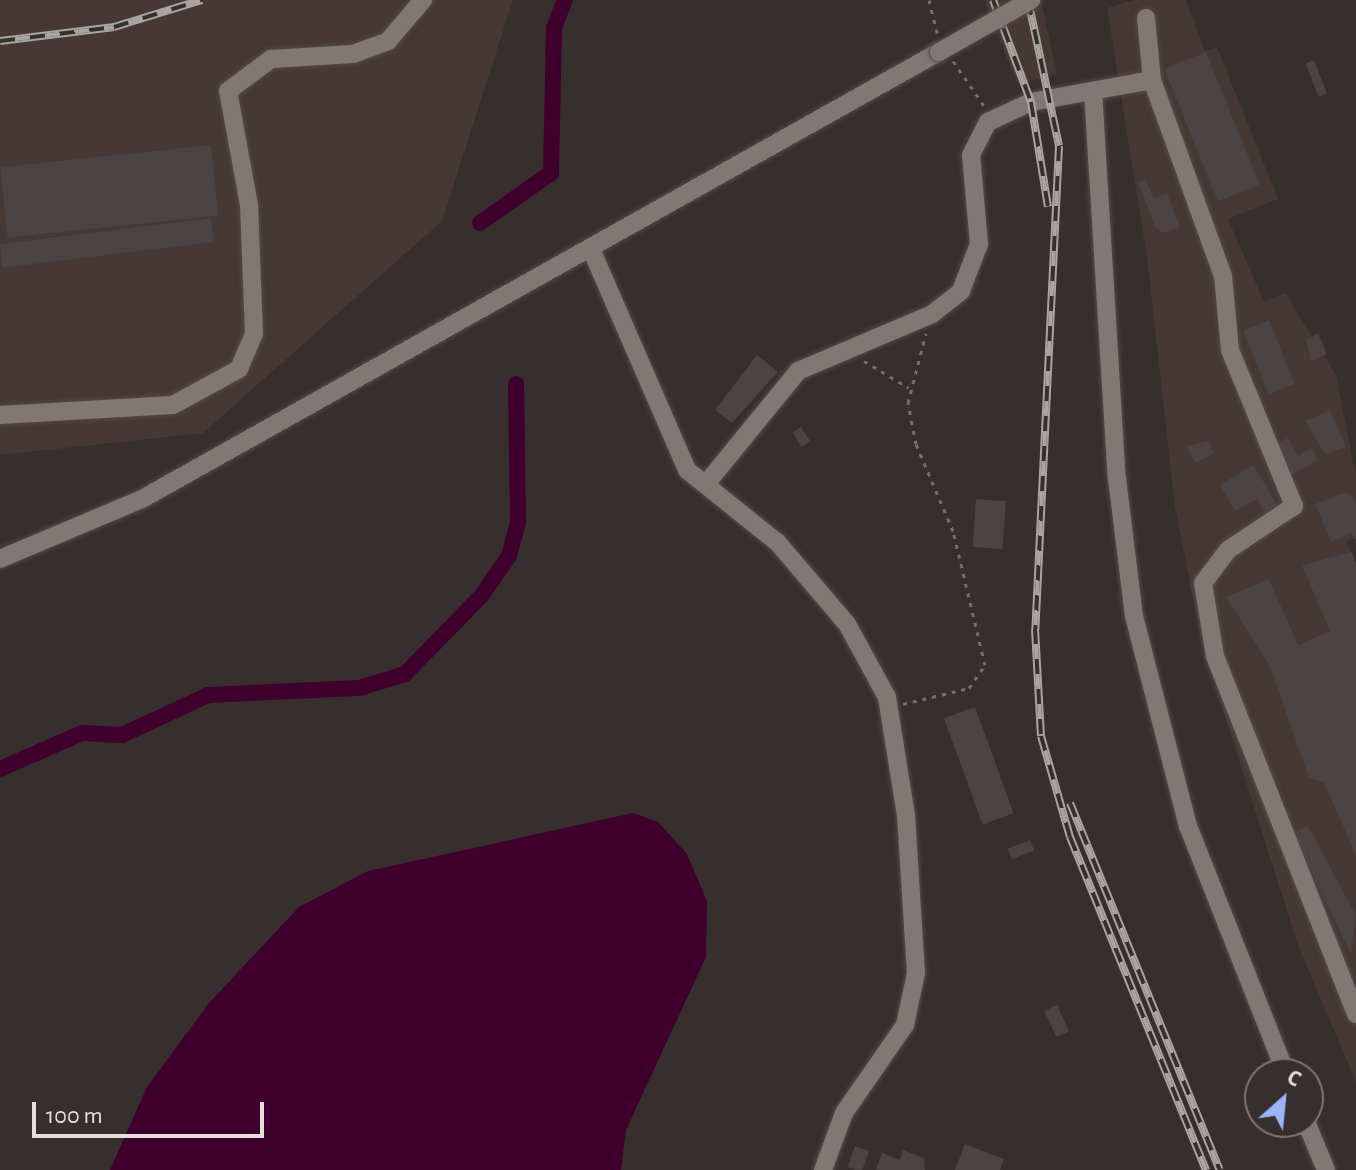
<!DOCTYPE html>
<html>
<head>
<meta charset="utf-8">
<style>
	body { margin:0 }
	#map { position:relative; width:1356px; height:1170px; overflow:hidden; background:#372f2e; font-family:"Alegreya Sans",sans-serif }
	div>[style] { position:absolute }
	.built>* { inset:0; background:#463834 }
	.water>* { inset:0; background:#40002e }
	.canal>* { height:16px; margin:-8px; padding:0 8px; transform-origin:8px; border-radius:8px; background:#40002e }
	.building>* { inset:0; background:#4b4344; transform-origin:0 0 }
	.path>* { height:3px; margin-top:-1.5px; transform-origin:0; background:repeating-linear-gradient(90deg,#766f6e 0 4px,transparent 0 10px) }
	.roads { filter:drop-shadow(0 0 2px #524b4a) drop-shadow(0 0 2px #524b4a) }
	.minor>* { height:18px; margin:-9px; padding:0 9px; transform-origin:9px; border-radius:9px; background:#817876 }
	.rail>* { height:8px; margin-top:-4px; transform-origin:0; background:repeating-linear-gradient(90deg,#372f2e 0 15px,#a9a3a2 0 30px); box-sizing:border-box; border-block:2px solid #a9a3a2 }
	.bridges { filter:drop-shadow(0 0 2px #524b4a) drop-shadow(0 0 2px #524b4a) }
	.minor-bridge>* { height:18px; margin:-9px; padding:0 9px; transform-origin:9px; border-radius:9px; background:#817876 }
	span { translate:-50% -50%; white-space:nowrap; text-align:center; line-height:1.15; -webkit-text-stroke:7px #372f2e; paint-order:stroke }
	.north { position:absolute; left:1244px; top:1058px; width:80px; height:80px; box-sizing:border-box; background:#372f2e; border:2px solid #7d7675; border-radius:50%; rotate:27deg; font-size:22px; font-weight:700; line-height:32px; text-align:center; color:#e5e0df }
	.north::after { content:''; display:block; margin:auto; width:28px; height:36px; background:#99b5fd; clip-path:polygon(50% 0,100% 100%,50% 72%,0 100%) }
	.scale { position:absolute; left:32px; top:1102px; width:232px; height:36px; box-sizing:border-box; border:4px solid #e5e0df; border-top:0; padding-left:10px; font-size:24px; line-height:28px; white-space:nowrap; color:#e5e0df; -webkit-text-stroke:6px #372f2e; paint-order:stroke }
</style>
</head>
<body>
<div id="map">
	<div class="built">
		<div style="clip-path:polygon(0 0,513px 0,442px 221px,203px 433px,0 455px)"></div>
		<div style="clip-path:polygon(984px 0,1041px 0,1057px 74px,1017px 84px)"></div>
		<div style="clip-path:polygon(1134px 0,1186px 0,1205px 51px,1217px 47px,1278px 199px,1228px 219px,1264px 302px,1285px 293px,1336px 375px,1356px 476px,1356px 538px,1346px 542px,1356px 563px,1356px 1082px,1298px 945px,1204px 651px,1175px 507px,1147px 258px,1107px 8px)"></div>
	</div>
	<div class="water">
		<div style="clip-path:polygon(633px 813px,658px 822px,687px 854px,707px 901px,706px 957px,626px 1130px,621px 1170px,110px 1170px,147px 1087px,209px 1003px,299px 907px,368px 871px)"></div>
	</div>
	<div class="canal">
		<div style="left:480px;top:223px;width:87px;rotate:-35.2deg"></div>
		<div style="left:551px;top:173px;width:145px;rotate:-88.8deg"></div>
		<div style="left:554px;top:28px;width:30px;rotate:-69deg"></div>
		<div style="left:0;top:769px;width:90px;rotate:-23.7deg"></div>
		<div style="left:82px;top:733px;width:40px;rotate:2.9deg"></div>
		<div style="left:122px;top:735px;width:95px;rotate:-24.9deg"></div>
		<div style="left:208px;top:695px;width:151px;rotate:-2.7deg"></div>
		<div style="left:359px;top:688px;width:48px;rotate:-16.9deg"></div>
		<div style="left:405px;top:674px;width:110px;rotate:-45.7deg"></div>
		<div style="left:482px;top:595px;width:47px;rotate:-55.3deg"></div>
		<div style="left:509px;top:556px;width:34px;rotate:-75deg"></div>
		<div style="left:518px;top:523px;width:139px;rotate:-90.8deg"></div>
	</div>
	<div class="building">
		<div style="left:1206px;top:52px;width:143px;height:45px;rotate:68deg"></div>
		<div style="left:1314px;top:60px;width:36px;height:9px;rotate:69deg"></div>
		<div style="left:211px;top:145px;width:71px;height:212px;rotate:84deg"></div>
		<div style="clip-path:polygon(1146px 180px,1154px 199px,1167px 193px,1180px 227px,1164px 233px,1156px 228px,1138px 183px)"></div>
		<div style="left:211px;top:218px;width:24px;height:213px;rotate:83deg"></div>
		<div style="left:1269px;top:320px;width:69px;height:28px;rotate:68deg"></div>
		<div style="clip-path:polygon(1318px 334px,1327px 354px,1311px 361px,1306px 339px)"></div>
		<div style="clip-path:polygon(757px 355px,778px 372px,732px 423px,715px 410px)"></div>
		<div style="clip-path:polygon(1330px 410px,1346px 447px,1326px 455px,1305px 421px)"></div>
		<div style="left:801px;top:427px;width:17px;height:10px;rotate:57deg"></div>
		<div style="clip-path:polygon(1288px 438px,1298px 456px,1311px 448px,1318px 460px,1292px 475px,1275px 445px)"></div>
		<div style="clip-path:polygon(1208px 441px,1214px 454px,1195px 463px,1187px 446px)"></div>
		<div style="clip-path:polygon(1253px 465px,1280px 509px,1267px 517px,1257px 499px,1235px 511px,1220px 485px)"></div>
		<div style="clip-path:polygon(1346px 492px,1356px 501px,1356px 540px,1352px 533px,1331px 542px,1315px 504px)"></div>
		<div style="left:976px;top:499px;width:30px;height:48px;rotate:4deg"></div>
		<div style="clip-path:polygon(1352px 552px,1356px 563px,1356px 856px,1324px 782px,1309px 778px,1270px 666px,1226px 597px,1269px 579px,1298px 645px,1330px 631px,1302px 565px)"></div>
		<div style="left:975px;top:707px;width:113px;height:33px;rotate:70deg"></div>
		<div style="clip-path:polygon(1308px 826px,1356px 915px,1351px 955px,1293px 833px)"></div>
		<div style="left:1030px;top:840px;width:11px;height:24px;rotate:68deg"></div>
		<div style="left:1057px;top:1005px;width:29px;height:14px;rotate:65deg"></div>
		<div style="clip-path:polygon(965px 1144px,1004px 1159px,1000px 1170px,955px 1170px)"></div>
		<div style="left:855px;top:1146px;width:15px;height:22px;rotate:20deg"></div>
		<div style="clip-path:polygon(903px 1150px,924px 1158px,925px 1170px,876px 1170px,882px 1153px,900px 1160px)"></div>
	</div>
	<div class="path">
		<div style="left:929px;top:0;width:36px;rotate:76deg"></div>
		<div style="left:953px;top:61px;width:56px;rotate:55.2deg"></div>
		<div style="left:864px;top:361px;width:52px;rotate:31deg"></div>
		<div style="left:903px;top:704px;width:68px;rotate:-13.6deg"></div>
		<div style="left:969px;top:688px;width:28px;rotate:-55deg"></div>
		<div style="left:985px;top:665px;width:138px;rotate:-103.4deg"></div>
		<div style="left:953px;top:531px;width:95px;rotate:-113deg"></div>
		<div style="left:916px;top:444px;width:42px;rotate:-101deg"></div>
		<div style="left:908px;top:403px;width:72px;rotate:-75.6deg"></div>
	</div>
	<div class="roads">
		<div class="minor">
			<div style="left:1146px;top:18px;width:62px;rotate:84.5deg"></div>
			<div style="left:1152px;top:80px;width:208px;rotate:70.1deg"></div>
			<div style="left:1223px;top:276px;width:74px;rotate:84.6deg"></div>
			<div style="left:1230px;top:350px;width:169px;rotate:67.7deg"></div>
			<div style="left:1294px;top:506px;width:79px;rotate:146.3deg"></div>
			<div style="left:1228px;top:550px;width:41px;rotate:127.1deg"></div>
			<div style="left:1203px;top:583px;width:74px;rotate:80.7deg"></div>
			<div style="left:1215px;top:656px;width:385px;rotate:68.5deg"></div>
			<div style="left:1093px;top:91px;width:388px;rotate:86.5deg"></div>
			<div style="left:1117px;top:478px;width:139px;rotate:83deg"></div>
			<div style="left:1134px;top:616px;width:217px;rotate:75.6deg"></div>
			<div style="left:1188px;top:826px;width:267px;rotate:68.4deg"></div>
			<div style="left:591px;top:249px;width:241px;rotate:66.5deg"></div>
			<div style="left:687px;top:470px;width:117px;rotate:38.7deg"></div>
			<div style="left:778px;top:543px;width:106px;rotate:49.6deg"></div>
			<div style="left:847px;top:624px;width:83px;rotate:61.3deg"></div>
			<div style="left:887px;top:697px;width:120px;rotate:80.9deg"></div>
			<div style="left:906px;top:815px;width:158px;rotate:86.4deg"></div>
			<div style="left:916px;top:973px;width:53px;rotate:101.9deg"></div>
			<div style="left:905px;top:1025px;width:107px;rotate:124.7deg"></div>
			<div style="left:844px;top:1113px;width:61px;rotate:110.2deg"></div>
			<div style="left:0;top:415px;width:173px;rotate:-3.3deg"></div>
			<div style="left:173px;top:405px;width:75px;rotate:-28.6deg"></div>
			<div style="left:239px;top:369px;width:38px;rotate:-67deg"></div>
			<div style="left:254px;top:334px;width:129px;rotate:-92.2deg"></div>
			<div style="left:249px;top:205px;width:116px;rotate:-100.4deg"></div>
			<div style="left:228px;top:91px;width:54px;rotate:-36.7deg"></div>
			<div style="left:271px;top:59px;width:82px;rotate:-3.5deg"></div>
			<div style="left:353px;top:54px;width:37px;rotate:-20deg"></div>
			<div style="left:388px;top:41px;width:54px;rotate:-49.5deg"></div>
			<div style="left:706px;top:484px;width:146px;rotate:-50.8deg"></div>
			<div style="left:798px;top:371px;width:146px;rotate:-23deg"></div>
			<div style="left:932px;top:314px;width:37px;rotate:-38deg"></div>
			<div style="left:961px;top:291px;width:50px;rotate:-69deg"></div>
			<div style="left:979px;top:244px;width:89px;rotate:-95.1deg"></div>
			<div style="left:971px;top:155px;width:37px;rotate:-63deg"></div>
			<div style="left:988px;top:122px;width:47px;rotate:-24.9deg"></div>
			<div style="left:1031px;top:102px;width:123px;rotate:-10.3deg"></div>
			<div style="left:0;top:559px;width:154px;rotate:-22.9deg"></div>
			<div style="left:142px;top:499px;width:914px;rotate:-29.29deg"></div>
			<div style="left:1306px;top:1122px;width:52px;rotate:67.4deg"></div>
		</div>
	</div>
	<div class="rail">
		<div style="left:993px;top:0;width:109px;rotate:69.6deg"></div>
		<div style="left:1031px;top:102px;width:106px;rotate:80.8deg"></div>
		<div style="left:1028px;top:0;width:149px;rotate:78deg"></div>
		<div style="left:1059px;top:146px;width:484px;rotate:92.8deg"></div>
		<div style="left:1035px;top:629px;width:107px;rotate:86.8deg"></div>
		<div style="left:1041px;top:736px;width:105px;rotate:74deg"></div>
		<div style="left:1070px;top:837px;width:360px;rotate:67.8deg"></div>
		<div style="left:0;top:41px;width:115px;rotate:-7deg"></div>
		<div style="left:114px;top:27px;width:92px;rotate:-17.1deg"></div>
		<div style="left:1070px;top:803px;width:396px;rotate:67.8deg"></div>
	</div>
	<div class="bridges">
		<div class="minor-bridge">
			<div style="left:939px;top:52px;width:106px;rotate:-29.5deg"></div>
		</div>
	</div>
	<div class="north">С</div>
	<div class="scale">100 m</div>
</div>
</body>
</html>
